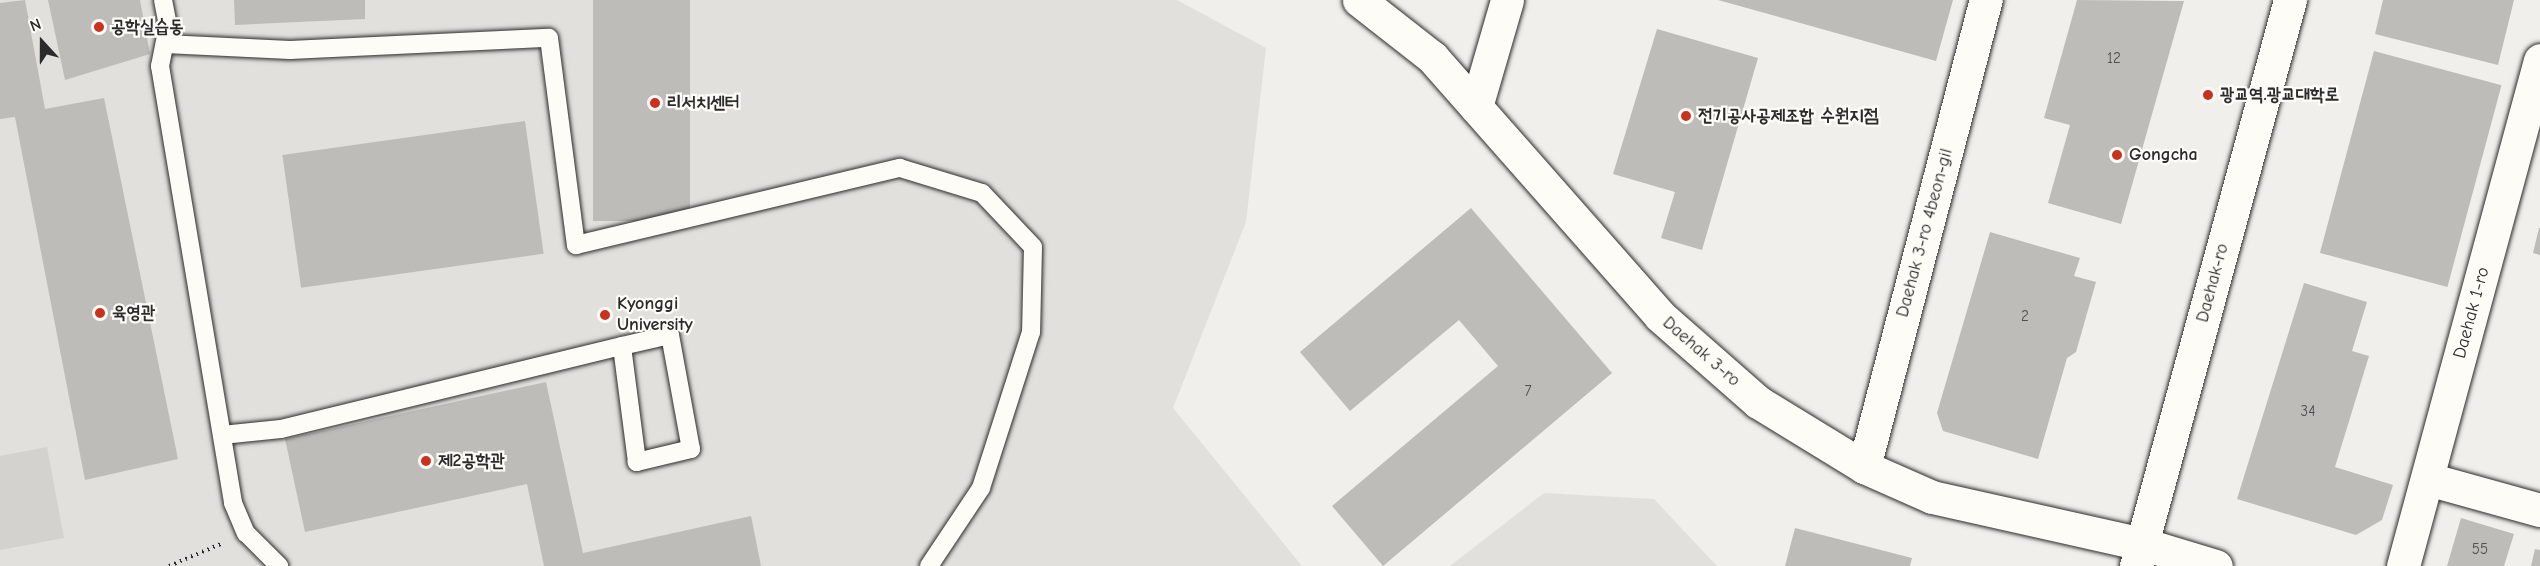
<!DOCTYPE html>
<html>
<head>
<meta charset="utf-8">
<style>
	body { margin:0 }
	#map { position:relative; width:2540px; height:566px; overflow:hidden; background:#f0efeb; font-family:"Comic Neue","Poor Story",sans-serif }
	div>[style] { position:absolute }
	.built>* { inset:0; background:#e1e0dc }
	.green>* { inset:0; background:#d3d2cf }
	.building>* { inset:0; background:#bdbcb8; transform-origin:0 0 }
	.path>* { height:4px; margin-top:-2px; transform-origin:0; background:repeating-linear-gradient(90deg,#2b2b2b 0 1.5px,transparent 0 6px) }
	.roads { filter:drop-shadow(0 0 2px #2b2b2b) drop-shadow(0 0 2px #2b2b2b) }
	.service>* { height:18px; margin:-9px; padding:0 9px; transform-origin:9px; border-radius:9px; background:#fdfcf7 }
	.minor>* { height:33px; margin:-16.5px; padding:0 16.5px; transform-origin:16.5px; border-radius:16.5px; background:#fdfcf7 }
	.tertiary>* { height:33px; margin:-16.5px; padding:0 16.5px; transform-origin:16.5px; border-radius:16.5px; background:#fdfcf7 }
	.dots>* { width:16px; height:16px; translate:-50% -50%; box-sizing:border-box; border:3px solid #fdfcf7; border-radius:50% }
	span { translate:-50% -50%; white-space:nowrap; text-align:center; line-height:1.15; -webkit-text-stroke:4.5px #fdfcf7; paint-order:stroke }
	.number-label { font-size:15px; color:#504f4e }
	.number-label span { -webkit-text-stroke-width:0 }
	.poi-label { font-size:18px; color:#2b2b2b; font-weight:700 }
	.left { translate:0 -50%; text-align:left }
	.street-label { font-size:18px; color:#2b2b2b }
	.north { position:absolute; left:12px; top:12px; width:60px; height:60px; -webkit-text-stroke:4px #fdfcf7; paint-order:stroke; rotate:339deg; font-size:16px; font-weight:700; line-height:24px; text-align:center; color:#2b2b2b }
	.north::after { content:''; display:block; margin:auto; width:21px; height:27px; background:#2b2b2b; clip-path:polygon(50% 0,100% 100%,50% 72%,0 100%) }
</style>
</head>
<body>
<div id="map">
	<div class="built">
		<div style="clip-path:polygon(0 0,1177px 0,1266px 48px,1246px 222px,1173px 408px,1302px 566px,0 566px)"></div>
		<div style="clip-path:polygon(1544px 493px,1654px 499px,1717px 566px,1450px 566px)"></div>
	</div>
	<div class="green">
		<div style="clip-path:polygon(47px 447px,64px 538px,0 550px,0 456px)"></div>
	</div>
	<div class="building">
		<div style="clip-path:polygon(25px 0,45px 109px,104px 98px,178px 459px,85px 480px,15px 117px,0 119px,0 3px)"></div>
		<div style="clip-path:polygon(48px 0,140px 0,150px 54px,65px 80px)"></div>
		<div style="clip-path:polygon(234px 0,365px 0,365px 19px,235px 25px)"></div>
		<div style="left:593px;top:0;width:97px;height:221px"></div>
		<div style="clip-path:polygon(1718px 0,1953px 0,1936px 61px)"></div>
		<div style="clip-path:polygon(2077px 0,2184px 1px,2121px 224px,2048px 203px,2070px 125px,2044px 118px)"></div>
		<div style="clip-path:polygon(2383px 0,2514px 0,2498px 65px,2375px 34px)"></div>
		<div style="clip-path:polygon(1657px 29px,1758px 58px,1702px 250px,1661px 238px,1675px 192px,1613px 174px)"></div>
		<div style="left:2374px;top:51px;width:132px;height:209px;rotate:15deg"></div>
		<div style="left:525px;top:121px;width:134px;height:245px;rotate:82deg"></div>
		<div style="clip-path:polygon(1471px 208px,1612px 373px,1383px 566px,1332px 506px,1498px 366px,1459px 320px,1350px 411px,1300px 352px)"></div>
		<div style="clip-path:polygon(2539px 228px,2540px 228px,2540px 255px,2533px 253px)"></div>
		<div style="clip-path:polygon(1990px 232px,2080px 258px,2074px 276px,2096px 282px,2076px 352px,2067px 358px,2038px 459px,1943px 431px,1937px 413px)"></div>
		<div style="clip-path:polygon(2304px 283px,2367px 302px,2352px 351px,2369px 356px,2335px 467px,2393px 485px,2382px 520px,2356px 535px,2237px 499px)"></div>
		<div style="clip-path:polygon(546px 382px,583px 553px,751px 516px,761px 566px,544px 566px,527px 484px,305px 532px,285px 439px)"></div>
		<div style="clip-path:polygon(2461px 518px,2514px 534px,2504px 566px,2447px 566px)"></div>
		<div style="clip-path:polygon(1795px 528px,1912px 558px,1910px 566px,1785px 566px)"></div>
		<div style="clip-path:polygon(2535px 549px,2540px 550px,2540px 566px,2531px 566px)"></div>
	</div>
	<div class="path">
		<div style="left:169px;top:566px;width:59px;rotate:-23.1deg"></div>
	</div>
	<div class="roads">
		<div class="service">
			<div style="left:163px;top:0;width:26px;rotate:79deg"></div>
			<div style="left:168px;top:26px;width:41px;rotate:101.3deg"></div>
			<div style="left:160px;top:66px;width:443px;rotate:80.5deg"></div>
			<div style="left:233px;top:503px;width:33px;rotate:67deg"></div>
			<div style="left:246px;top:533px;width:47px;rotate:45deg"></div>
			<div style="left:165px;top:44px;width:125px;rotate:2.7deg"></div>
			<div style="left:290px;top:50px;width:259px;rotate:-2.7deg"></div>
			<div style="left:549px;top:38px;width:209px;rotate:82.6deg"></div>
			<div style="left:576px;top:245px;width:333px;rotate:-13.4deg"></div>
			<div style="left:900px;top:168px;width:86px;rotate:17deg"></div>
			<div style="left:982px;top:193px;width:74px;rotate:46.6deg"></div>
			<div style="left:1033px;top:247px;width:85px;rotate:91.3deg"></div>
			<div style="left:1031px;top:332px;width:164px;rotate:107.8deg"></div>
			<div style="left:981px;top:488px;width:94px;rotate:123.7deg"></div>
			<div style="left:222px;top:435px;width:59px;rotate:-5.8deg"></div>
			<div style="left:281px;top:429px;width:351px;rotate:-13.7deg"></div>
			<div style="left:622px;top:346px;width:49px;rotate:-12.9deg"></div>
			<div style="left:670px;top:335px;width:116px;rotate:79.6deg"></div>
			<div style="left:691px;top:449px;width:56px;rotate:166.5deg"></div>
			<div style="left:637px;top:462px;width:117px;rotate:-97.4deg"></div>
		</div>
		<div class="minor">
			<div style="left:1359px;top:0;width:93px;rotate:38deg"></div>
			<div style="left:1432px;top:57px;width:345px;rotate:48.6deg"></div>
			<div style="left:1660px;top:316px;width:130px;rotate:41.3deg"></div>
			<div style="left:1758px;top:402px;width:124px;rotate:31.5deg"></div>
			<div style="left:1864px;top:467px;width:74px;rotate:23.8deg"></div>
			<div style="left:1932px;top:497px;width:216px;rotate:12.6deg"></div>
			<div style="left:2143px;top:544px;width:76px;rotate:16.8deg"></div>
			<div style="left:1476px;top:107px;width:111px;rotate:-73.8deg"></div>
			<div style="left:1864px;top:467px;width:483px;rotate:-75.4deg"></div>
			<div style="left:2428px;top:479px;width:116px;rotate:15.5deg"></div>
			<div style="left:2403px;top:566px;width:524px;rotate:-74.85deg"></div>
		</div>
		<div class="tertiary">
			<div style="left:2136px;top:566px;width:587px;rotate:-74.78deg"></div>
		</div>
	</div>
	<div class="dots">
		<div style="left:99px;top:27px;background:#c8321e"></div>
		<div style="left:2208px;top:95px;background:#c8321e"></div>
		<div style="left:655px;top:103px;background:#c8321e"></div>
		<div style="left:1686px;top:116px;background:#c8321e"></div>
		<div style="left:2117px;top:155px;background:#c8321e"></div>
		<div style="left:100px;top:313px;background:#c8321e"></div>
		<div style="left:605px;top:315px;background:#c8321e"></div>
		<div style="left:426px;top:461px;background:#c8321e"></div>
	</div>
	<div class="number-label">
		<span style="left:2114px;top:59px">12</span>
		<span style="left:2025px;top:317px">2</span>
		<span style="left:1528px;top:392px">7</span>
		<span style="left:2308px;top:412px">34</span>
		<span style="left:2480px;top:550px">55</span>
	</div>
	<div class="poi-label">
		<span class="left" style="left:111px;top:27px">공학실습동</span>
		<span class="left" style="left:2220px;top:95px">광교역.광교대학로</span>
		<span class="left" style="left:667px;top:103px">리서치센터</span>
		<span class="left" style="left:1698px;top:116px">전기공사공제조합 수원지점</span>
		<span class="left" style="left:2129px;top:155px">Gongcha</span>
		<span class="left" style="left:617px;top:315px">Kyonggi<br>University</span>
		<span class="left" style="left:112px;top:313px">육영관</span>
		<span class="left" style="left:438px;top:461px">제2공학관</span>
	</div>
	<div class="street-label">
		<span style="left:1925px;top:233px;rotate:-75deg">Daehak 3-ro 4beon-gil</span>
		<span style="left:2213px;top:283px;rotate:-75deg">Daehak-ro</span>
		<span style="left:2472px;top:313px;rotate:-75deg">Daehak 1-ro</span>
		<span style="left:1701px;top:352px;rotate:41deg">Daehak 3-ro</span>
	</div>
	<div class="north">N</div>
</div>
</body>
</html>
